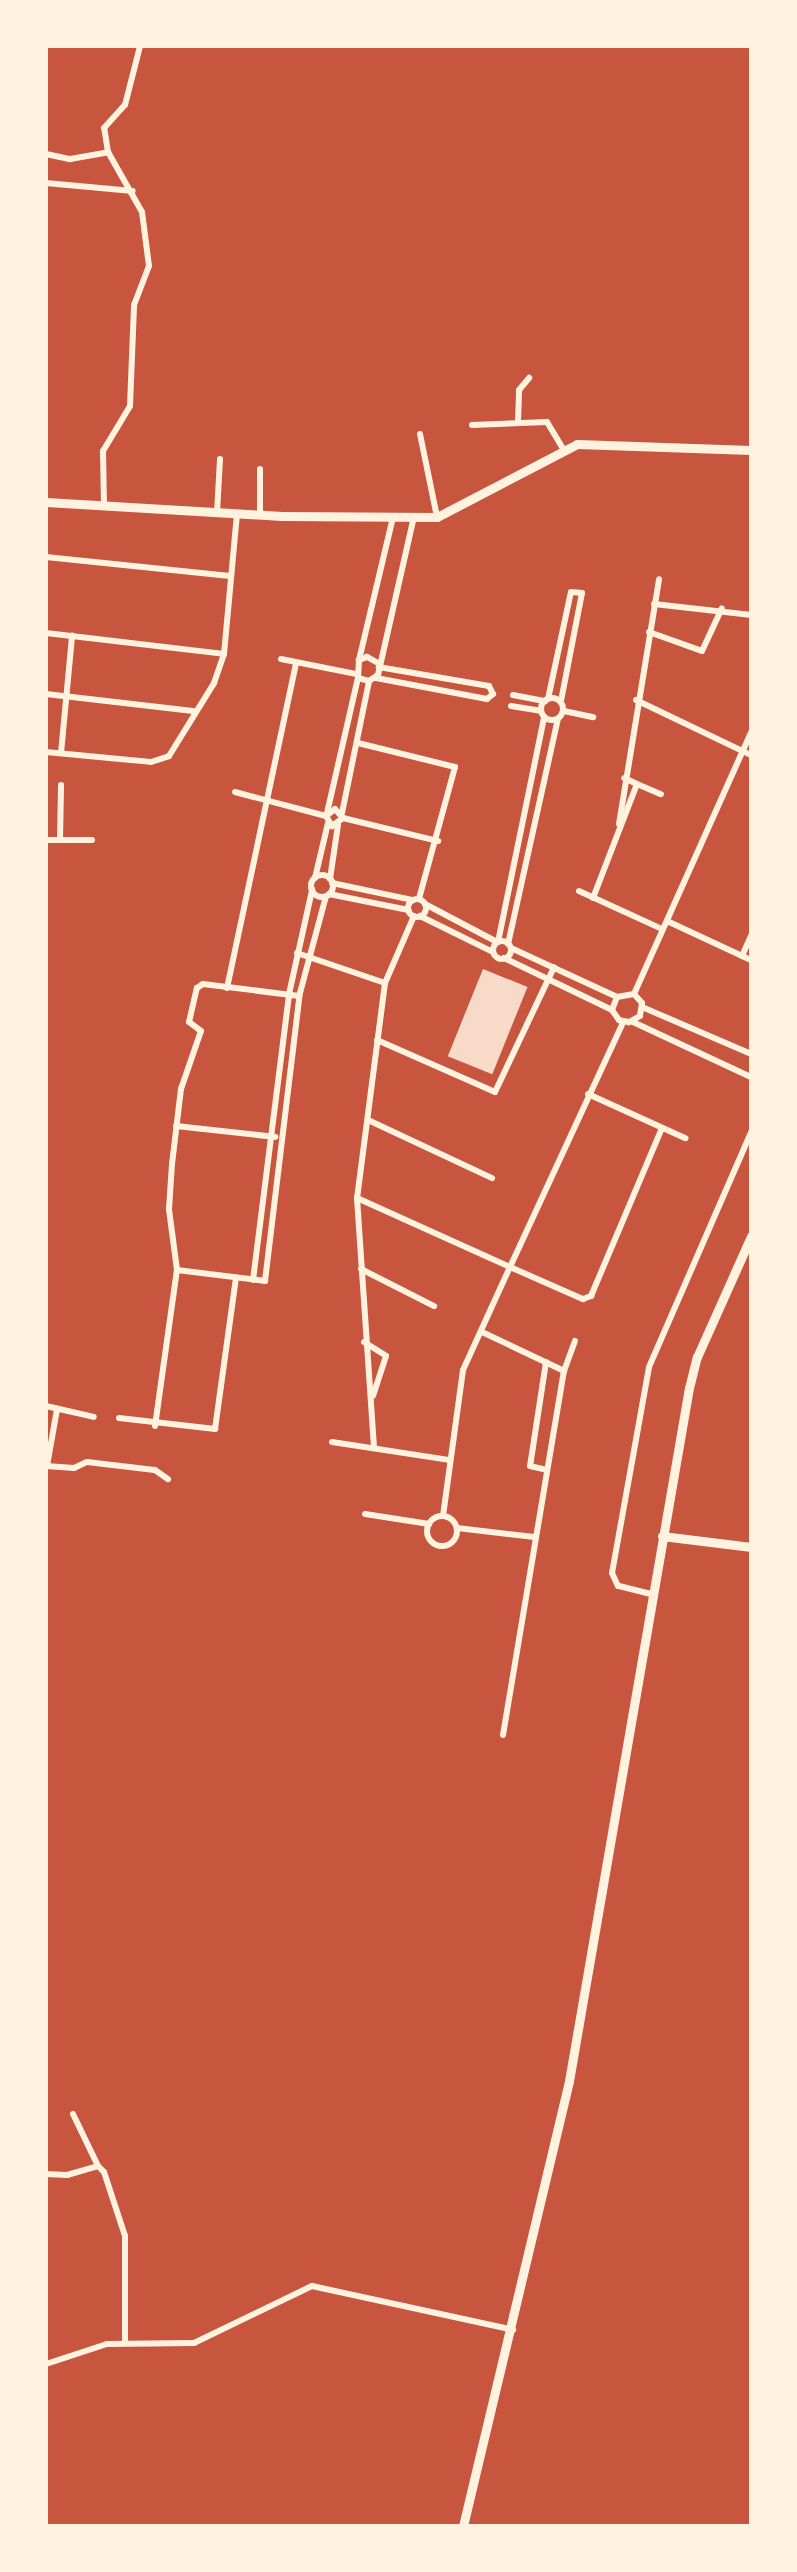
<!DOCTYPE html>
<html>
<head>
<meta charset="utf-8">
<style>
	body { margin:0 }
	#map { position:relative; width:797px; height:2572px; overflow:hidden; background:#c8553d; font-family:"Work Sans",sans-serif }
	div>[style] { position:absolute }
	.building>* { inset:0; background:#f7dbc8; transform-origin:0 0 }
	.minor>* { height:6px; margin:-3px; padding:0 3px; transform-origin:3px; border-radius:3px; background:#fff3e0 }
	.minor>.ring { margin:-3px; padding:0; box-sizing:content-box; background:none; border:6px solid #fff3e0; border-radius:50% }
	.primary>* { height:9px; margin:-4.5px; padding:0 4.5px; transform-origin:4.5px; border-radius:4.5px; background:#fff3e0 }
	span { translate:-50% -50%; white-space:nowrap; text-align:center; line-height:1.15; -webkit-text-stroke:8px #fff3e0; paint-order:stroke }
	.frame { position:absolute; inset:0; border:48px solid #fff3e0; pointer-events:none }
</style>
</head>
<body>
<div id="map">
	<div class="building">
		<div style="left:483px;top:969px;width:48px;height:94px;rotate:22deg"></div>
	</div>
	<div class="minor">
		<div style="left:46px;top:154px;width:25px;rotate:12deg"></div>
		<div style="left:70px;top:159px;width:39px;rotate:-10deg"></div>
		<div style="left:46px;top:183px;width:87px;rotate:5.3deg"></div>
		<div style="left:518px;top:422px;width:32px;rotate:-88deg"></div>
		<div style="left:519px;top:390px;width:16px;rotate:-50deg"></div>
		<div style="left:472px;top:425px;width:75px;rotate:-2.3deg"></div>
		<div style="left:547px;top:422px;width:31px;rotate:59deg"></div>
		<div style="left:420px;top:434px;width:85px;rotate:78.4deg"></div>
		<div style="left:260px;top:469px;width:46px;rotate:90deg"></div>
		<div style="left:104px;top:507px;width:56px;rotate:-91deg"></div>
		<div style="left:103px;top:451px;width:52px;rotate:-59deg"></div>
		<div style="left:130px;top:406px;width:101px;rotate:-87.7deg"></div>
		<div style="left:134px;top:305px;width:42px;rotate:-69deg"></div>
		<div style="left:149px;top:266px;width:54px;rotate:-97.4deg"></div>
		<div style="left:142px;top:212px;width:69px;rotate:-119.5deg"></div>
		<div style="left:108px;top:152px;width:24px;rotate:-99deg"></div>
		<div style="left:104px;top:128px;width:31px;rotate:-48deg"></div>
		<div style="left:125px;top:105px;width:61px;rotate:-75.7deg"></div>
		<div style="left:217px;top:513px;width:54px;rotate:-86.8deg"></div>
		<div style="left:46px;top:557px;width:185px;rotate:5.9deg"></div>
		<div style="left:654px;top:604px;width:98px;rotate:6.5deg"></div>
		<div style="left:649px;top:632px;width:56px;rotate:19.7deg"></div>
		<div style="left:702px;top:651px;width:47px;rotate:-65.1deg"></div>
		<div style="left:46px;top:633px;width:179px;rotate:6.7deg"></div>
		<div style="left:281px;top:659px;width:76px;rotate:11.3deg"></div>
		<div style="left:359px;top:660px;width:147px;rotate:-76.6deg"></div>
		<div style="left:378px;top:663px;width:13px;rotate:-151deg"></div>
		<div style="left:367px;top:657px;width:9px;rotate:159deg"></div>
		<div style="left:359px;top:660px;width:18px;rotate:93deg"></div>
		<div style="left:358px;top:678px;width:11px;rotate:15deg"></div>
		<div style="left:369px;top:681px;width:11px;rotate:-34deg"></div>
		<div style="left:378px;top:675px;width:162px;rotate:-77.2deg"></div>
		<div style="left:376px;top:678px;width:113px;rotate:10.7deg"></div>
		<div style="left:487px;top:699px;width:8px;rotate:-40deg"></div>
		<div style="left:493px;top:694px;width:9px;rotate:-117deg"></div>
		<div style="left:489px;top:686px;width:112px;rotate:-170.2deg"></div>
		<div style="left:46px;top:694px;width:148px;rotate:6.6deg"></div>
		<div style="left:513px;top:695px;width:33px;rotate:11deg"></div>
		<div class="ring" style="left:541px;top:698px;width:16px;height:16px"></div>
		<div style="left:548px;top:699px;width:109px;rotate:-77.9deg"></div>
		<div style="left:571px;top:592px;width:11px;rotate:5deg"></div>
		<div style="left:582px;top:593px;width:110px;rotate:101deg"></div>
		<div style="left:636px;top:700px;width:127px;rotate:25.6deg"></div>
		<div style="left:511px;top:706px;width:30px;rotate:9deg"></div>
		<div style="left:564px;top:711px;width:30px;rotate:12deg"></div>
		<div style="left:358px;top:743px;width:100px;rotate:13.9deg"></div>
		<div style="left:455px;top:767px;width:137px;rotate:105.3deg"></div>
		<div style="left:46px;top:752px;width:105px;rotate:5.4deg"></div>
		<div style="left:151px;top:762px;width:19px;rotate:-18deg"></div>
		<div style="left:169px;top:756px;width:86px;rotate:-58.3deg"></div>
		<div style="left:214px;top:683px;width:31px;rotate:-71deg"></div>
		<div style="left:224px;top:654px;width:141px;rotate:-84.7deg"></div>
		<div style="left:61px;top:753px;width:118px;rotate:-84.6deg"></div>
		<div style="left:637px;top:784px;width:26px;rotate:23deg"></div>
		<div style="left:235px;top:792px;width:94px;rotate:14.8deg"></div>
		<div style="left:326px;top:816px;width:12px;rotate:59deg"></div>
		<div style="left:332px;top:826px;width:14px;rotate:-36deg"></div>
		<div style="left:343px;top:818px;width:12px;rotate:-132deg"></div>
		<div style="left:335px;top:809px;width:11px;rotate:142deg"></div>
		<div style="left:327px;top:813px;width:139px;rotate:-77.1deg"></div>
		<div style="left:342px;top:813px;width:135px;rotate:-78.4deg"></div>
		<div style="left:343px;top:818px;width:98px;rotate:13.6deg"></div>
		<div style="left:619px;top:824px;width:248px;rotate:-80.7deg"></div>
		<div style="left:60px;top:839px;width:54px;rotate:-88.9deg"></div>
		<div style="left:46px;top:840px;width:46px"></div>
		<div class="ring" style="left:311px;top:875px;width:16px;height:16px"></div>
		<div style="left:315px;top:878px;width:57px;rotate:-76.7deg"></div>
		<div style="left:330px;top:879px;width:55px;rotate:-81.6deg"></div>
		<div style="left:332px;top:883px;width:83px;rotate:11.9deg"></div>
		<div style="left:579px;top:891px;width:91px;rotate:24.6deg"></div>
		<div style="left:329px;top:894px;width:81px;rotate:11.4deg"></div>
		<div style="left:593px;top:898px;width:122px;rotate:-68.9deg"></div>
		<div style="left:637px;top:784px;width:14px;rotate:-155deg"></div>
		<div class="ring" style="left:408px;top:899px;width:12px;height:12px"></div>
		<div style="left:425px;top:904px;width:81px;rotate:27.8deg"></div>
		<div style="left:420px;top:916px;width:81px;rotate:26.3deg"></div>
		<div style="left:667px;top:921px;width:93px;rotate:24.9deg"></div>
		<div class="ring" style="left:493px;top:941px;width:12px;height:12px"></div>
		<div style="left:498px;top:942px;width:230px;rotate:-78.4deg"></div>
		<div style="left:508px;top:944px;width:230px;rotate:-77.5deg"></div>
		<div style="left:511px;top:948px;width:117px;rotate:24.8deg"></div>
		<div style="left:617px;top:997px;width:17px;rotate:-10deg"></div>
		<div style="left:634px;top:994px;width:12px;rotate:48deg"></div>
		<div style="left:642px;top:1003px;width:13px;rotate:99deg"></div>
		<div style="left:640px;top:1016px;width:13px;rotate:151deg"></div>
		<div style="left:629px;top:1022px;width:10px;rotate:-169deg"></div>
		<div style="left:619px;top:1020px;width:12px;rotate:-125deg"></div>
		<div style="left:612px;top:1010px;width:14px;rotate:-69deg"></div>
		<div style="left:297px;top:953px;width:93px;rotate:18.8deg"></div>
		<div style="left:385px;top:983px;width:217px;rotate:97.4deg"></div>
		<div style="left:357px;top:1198px;width:168px;rotate:24.3deg"></div>
		<div style="left:510px;top:1267px;width:270px;rotate:-65.2deg"></div>
		<div style="left:742px;top:956px;width:22px;rotate:-66deg"></div>
		<div style="left:504px;top:958px;width:120px;rotate:25.7deg"></div>
		<div style="left:385px;top:983px;width:73px;rotate:-66.6deg"></div>
		<div style="left:227px;top:988px;width:333px;rotate:-78deg"></div>
		<div style="left:634px;top:994px;width:286px;rotate:-65.9deg"></div>
		<div style="left:642px;top:1007px;width:119px;rotate:23.3deg"></div>
		<div style="left:633px;top:1022px;width:130px;rotate:25deg"></div>
		<div style="left:377px;top:1040px;width:129px;rotate:23.8deg"></div>
		<div style="left:495px;top:1092px;width:138px;rotate:-64.7deg"></div>
		<div style="left:588px;top:1094px;width:107px;rotate:24.4deg"></div>
		<div style="left:368px;top:1120px;width:137px;rotate:25.1deg"></div>
		<div style="left:176px;top:1126px;width:100px;rotate:6.3deg"></div>
		<div style="left:357px;top:1198px;width:248px;rotate:86.1deg"></div>
		<div style="left:361px;top:1269px;width:82px;rotate:26.9deg"></div>
		<div style="left:177px;top:1270px;width:89px;rotate:7.1deg"></div>
		<div style="left:265px;top:1281px;width:290px;rotate:-83.1deg"></div>
		<div style="left:300px;top:993px;width:100px;rotate:-75deg"></div>
		<div style="left:253px;top:1280px;width:288px;rotate:-82.8deg"></div>
		<div style="left:289px;top:994px;width:107px;rotate:-77.5deg"></div>
		<div style="left:482px;top:1332px;width:91px;rotate:25.4deg"></div>
		<div style="left:564px;top:1371px;width:32px;rotate:-70deg"></div>
		<div style="left:364px;top:1342px;width:26px;rotate:32deg"></div>
		<div style="left:386px;top:1356px;width:42px;rotate:108deg"></div>
		<div style="left:546px;top:1362px;width:105px;rotate:98.7deg"></div>
		<div style="left:530px;top:1466px;width:17px;rotate:13deg"></div>
		<div style="left:46px;top:1406px;width:49px;rotate:12.9deg"></div>
		<div style="left:119px;top:1418px;width:97px;rotate:6.5deg"></div>
		<div style="left:215px;top:1429px;width:152px;rotate:-82.1deg"></div>
		<div style="left:155px;top:1426px;width:158px;rotate:-82deg"></div>
		<div style="left:177px;top:1270px;width:62px;rotate:-97.5deg"></div>
		<div style="left:169px;top:1209px;width:45px;rotate:-86.2deg"></div>
		<div style="left:172px;top:1164px;width:76px;rotate:-83.2deg"></div>
		<div style="left:181px;top:1089px;width:61px;rotate:-71deg"></div>
		<div style="left:201px;top:1031px;width:15px;rotate:-143deg"></div>
		<div style="left:189px;top:1022px;width:35px;rotate:-77deg"></div>
		<div style="left:197px;top:988px;width:7px;rotate:-34deg"></div>
		<div style="left:203px;top:984px;width:97px;rotate:7.1deg"></div>
		<div style="left:332px;top:1442px;width:118px;rotate:8.7deg"></div>
		<div style="left:46px;top:1466px;width:28px;rotate:4deg"></div>
		<div style="left:74px;top:1468px;width:14px;rotate:-25deg"></div>
		<div style="left:87px;top:1462px;width:68px;rotate:6.7deg"></div>
		<div style="left:155px;top:1470px;width:16px;rotate:35deg"></div>
		<div style="left:47px;top:1466px;width:58px;rotate:-80deg"></div>
		<div style="left:365px;top:1514px;width:65px;rotate:8.9deg"></div>
		<div style="left:443px;top:1516px;width:147px;rotate:-82.2deg"></div>
		<div style="left:463px;top:1370px;width:113px;rotate:-65.5deg"></div>
		<div style="left:510px;top:1267px;width:80px;rotate:23.7deg"></div>
		<div style="left:583px;top:1299px;width:9px;rotate:-21deg"></div>
		<div style="left:591px;top:1296px;width:182px;rotate:-67.1deg"></div>
		<div class="ring" style="left:427px;top:1516px;width:24px;height:24px"></div>
		<div style="left:457px;top:1528px;width:78px;rotate:6.7deg"></div>
		<div style="left:651px;top:1594px;width:34px;rotate:-166deg"></div>
		<div style="left:618px;top:1586px;width:14px;rotate:-115deg"></div>
		<div style="left:612px;top:1573px;width:209px;rotate:-79.8deg"></div>
		<div style="left:649px;top:1367px;width:256px;rotate:-66.5deg"></div>
		<div style="left:503px;top:1735px;width:369px;rotate:-80.5deg"></div>
		<div style="left:73px;top:2114px;width:58px;rotate:64.3deg"></div>
		<div style="left:46px;top:2174px;width:21px;rotate:3deg"></div>
		<div style="left:67px;top:2175px;width:32px;rotate:-16deg"></div>
		<div style="left:98px;top:2166px;width:8px;rotate:45deg"></div>
		<div style="left:104px;top:2172px;width:67px;rotate:71.8deg"></div>
		<div style="left:125px;top:2236px;width:106px;rotate:90deg"></div>
		<div style="left:46px;top:2364px;width:64px;rotate:-18.2deg"></div>
		<div style="left:107px;top:2344px;width:87px;rotate:-0.7deg"></div>
		<div style="left:194px;top:2343px;width:131px;rotate:-25.8deg"></div>
		<div style="left:312px;top:2286px;width:206px;rotate:12.3deg"></div>
	</div>
	<div class="primary">
		<div style="left:46px;top:502px;width:236px;rotate:3.4deg"></div>
		<div style="left:282px;top:516px;width:155px;rotate:0.4deg"></div>
		<div style="left:437px;top:517px;width:158px;rotate:-27.5deg"></div>
		<div style="left:577px;top:444px;width:174px;rotate:2deg"></div>
		<div style="left:662px;top:1536px;width:90px;rotate:7deg"></div>
		<div style="left:463px;top:2526px;width:457px;rotate:-76.6deg"></div>
		<div style="left:569px;top:2081px;width:703px;rotate:-80.18deg"></div>
		<div style="left:689px;top:1388px;width:32px;rotate:-76deg"></div>
		<div style="left:697px;top:1357px;width:133px;rotate:-65.9deg"></div>
	</div>
	<div class="frame"></div>
</div>
</body>
</html>
